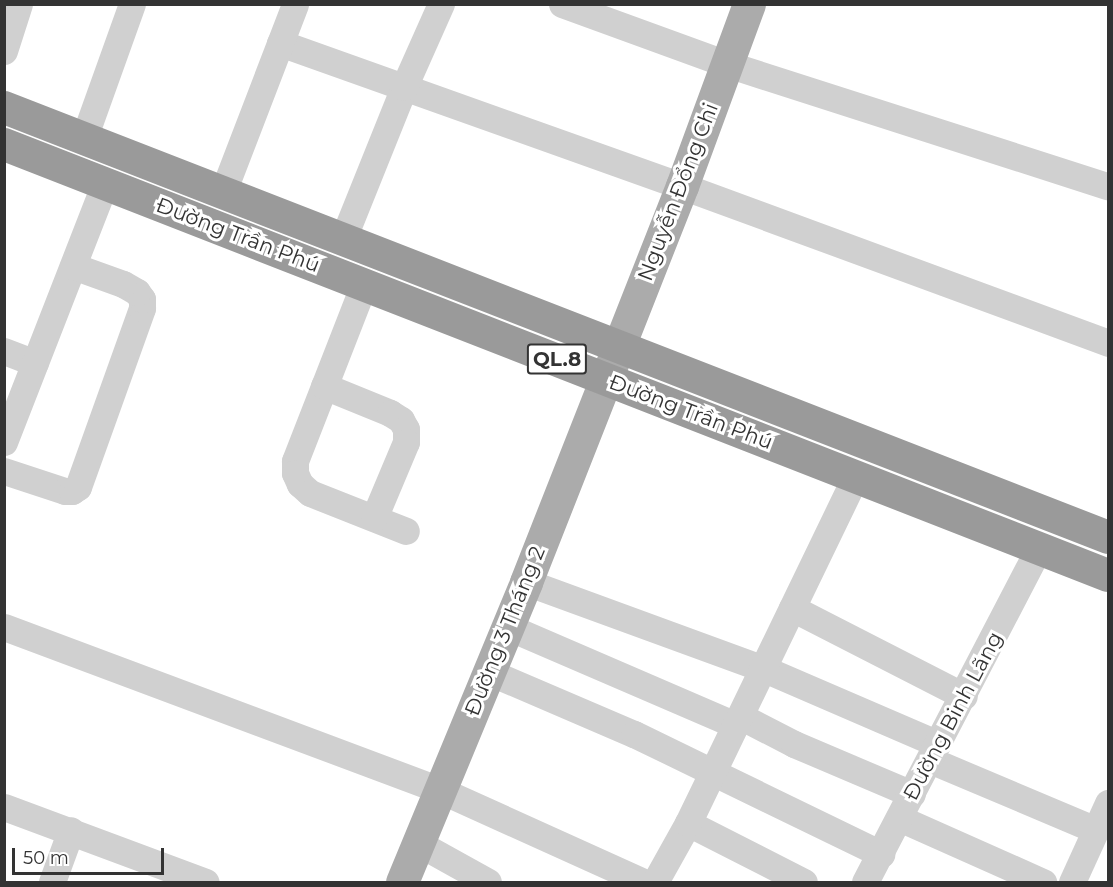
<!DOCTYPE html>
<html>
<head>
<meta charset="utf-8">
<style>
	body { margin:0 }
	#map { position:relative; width:1113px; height:887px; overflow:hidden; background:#fff; font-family:Montserrat,sans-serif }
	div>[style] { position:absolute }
	.minor>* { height:27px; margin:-13.5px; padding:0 13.5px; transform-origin:13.5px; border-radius:13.5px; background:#d0d0d0 }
	.major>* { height:33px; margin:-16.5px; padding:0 16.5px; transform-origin:16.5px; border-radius:16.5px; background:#ababab }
	.highway>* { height:33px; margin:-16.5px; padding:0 16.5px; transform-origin:16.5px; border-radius:16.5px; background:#9a9a9a }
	span { translate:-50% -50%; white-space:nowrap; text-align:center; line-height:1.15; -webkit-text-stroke:6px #fff; paint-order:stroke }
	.shield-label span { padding:2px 4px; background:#fff; border:2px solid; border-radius:4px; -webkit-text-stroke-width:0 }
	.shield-label { font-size:20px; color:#333; font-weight:700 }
	.street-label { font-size:21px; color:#333 }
	.frame { position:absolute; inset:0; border:6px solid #333; pointer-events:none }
	.scale { position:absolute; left:12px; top:848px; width:152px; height:27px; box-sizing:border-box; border:3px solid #333; border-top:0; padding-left:8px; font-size:18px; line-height:21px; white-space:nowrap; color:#333; -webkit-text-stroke:4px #fff; paint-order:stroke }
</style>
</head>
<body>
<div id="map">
	<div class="minor">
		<div style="left:562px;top:4px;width:176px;rotate:20deg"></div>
		<div style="left:727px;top:64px;width:400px;rotate:17.8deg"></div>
		<div style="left:280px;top:43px;width:427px;rotate:19.6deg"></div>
		<div style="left:682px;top:186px;width:454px;rotate:20.2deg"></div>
		<div style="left:4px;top:51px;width:49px;rotate:-72.3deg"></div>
		<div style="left:84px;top:138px;width:142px;rotate:-70.3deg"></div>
		<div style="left:223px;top:192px;width:201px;rotate:-69deg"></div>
		<div style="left:343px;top:239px;width:164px;rotate:-68.1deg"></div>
		<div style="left:404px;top:87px;width:91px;rotate:-66deg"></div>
		<div style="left:364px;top:284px;width:190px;rotate:111.3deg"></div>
		<div style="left:295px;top:461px;width:12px;rotate:90deg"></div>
		<div style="left:295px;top:473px;width:12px;rotate:66deg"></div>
		<div style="left:300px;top:484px;width:13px;rotate:42deg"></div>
		<div style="left:310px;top:493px;width:103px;rotate:21.6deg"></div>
		<div style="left:4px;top:351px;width:33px;rotate:21deg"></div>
		<div style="left:324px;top:386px;width:71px;rotate:22.2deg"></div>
		<div style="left:390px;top:413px;width:13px;rotate:32deg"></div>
		<div style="left:401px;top:420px;width:10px;rotate:61deg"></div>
		<div style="left:406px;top:429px;width:13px;rotate:90deg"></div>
		<div style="left:406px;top:442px;width:82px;rotate:112.8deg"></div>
		<div style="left:4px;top:442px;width:278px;rotate:-68.7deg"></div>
		<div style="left:4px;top:471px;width:64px;rotate:18.2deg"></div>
		<div style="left:65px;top:491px;width:7px"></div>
		<div style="left:72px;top:491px;width:7px;rotate:-34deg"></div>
		<div style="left:78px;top:487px;width:190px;rotate:-70.3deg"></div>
		<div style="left:142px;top:308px;width:9px;rotate:-90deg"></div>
		<div style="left:142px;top:299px;width:9px;rotate:-126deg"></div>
		<div style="left:137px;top:292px;width:16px;rotate:-150deg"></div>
		<div style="left:123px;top:284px;width:53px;rotate:-160.2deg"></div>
		<div style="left:526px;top:582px;width:253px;rotate:20.1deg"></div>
		<div style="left:764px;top:669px;width:189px;rotate:23.3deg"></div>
		<div style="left:792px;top:608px;width:193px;rotate:27.1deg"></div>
		<div style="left:4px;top:627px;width:465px;rotate:20.5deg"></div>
		<div style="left:440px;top:790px;width:224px;rotate:24.3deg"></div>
		<div style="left:508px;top:627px;width:248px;rotate:23.3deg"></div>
		<div style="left:489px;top:672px;width:158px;rotate:23.2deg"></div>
		<div style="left:634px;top:734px;width:275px;rotate:25.9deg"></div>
		<div style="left:740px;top:716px;width:61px;rotate:27.4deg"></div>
		<div style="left:794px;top:744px;width:128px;rotate:23deg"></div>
		<div style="left:930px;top:760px;width:180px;rotate:22.9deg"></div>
		<div style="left:4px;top:807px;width:215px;rotate:20.4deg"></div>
		<div style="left:899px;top:818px;width:158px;rotate:24deg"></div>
		<div style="left:688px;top:823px;width:130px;rotate:27deg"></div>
		<div style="left:418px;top:843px;width:80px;rotate:29.1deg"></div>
		<div style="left:52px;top:882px;width:55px;rotate:-69.9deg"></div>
		<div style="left:655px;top:882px;width:68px;rotate:-60.8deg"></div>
		<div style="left:688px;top:823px;width:386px;rotate:-64.2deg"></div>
		<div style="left:865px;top:882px;width:377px;rotate:-62.5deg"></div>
		<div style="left:1072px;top:882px;width:87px;rotate:-65.5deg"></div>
	</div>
	<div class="major">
		<div style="left:402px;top:882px;width:325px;rotate:-67.5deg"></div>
		<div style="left:526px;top:582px;width:426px;rotate:-68.5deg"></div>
		<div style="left:682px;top:186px;width:194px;rotate:-69.8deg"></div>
	</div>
	<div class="highway">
		<div style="left:4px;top:107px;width:1185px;rotate:21.28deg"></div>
		<div style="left:4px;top:144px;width:1185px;rotate:21.33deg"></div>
	</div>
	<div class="shield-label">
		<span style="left:557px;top:359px">QL.8</span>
	</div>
	<div class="street-label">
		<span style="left:678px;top:192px;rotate:-69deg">Nguyễn Đổng Chi</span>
		<span style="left:238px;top:235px;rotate:21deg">Đường Trần Phú</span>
		<span style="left:691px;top:412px;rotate:21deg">Đường Trần Phú</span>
		<span style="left:505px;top:631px;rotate:-68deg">Đường 3 Tháng 2</span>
		<span style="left:953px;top:716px;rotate:-62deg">Đường Binh Lãng</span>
	</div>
	<div class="frame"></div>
	<div class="scale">50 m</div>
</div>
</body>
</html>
